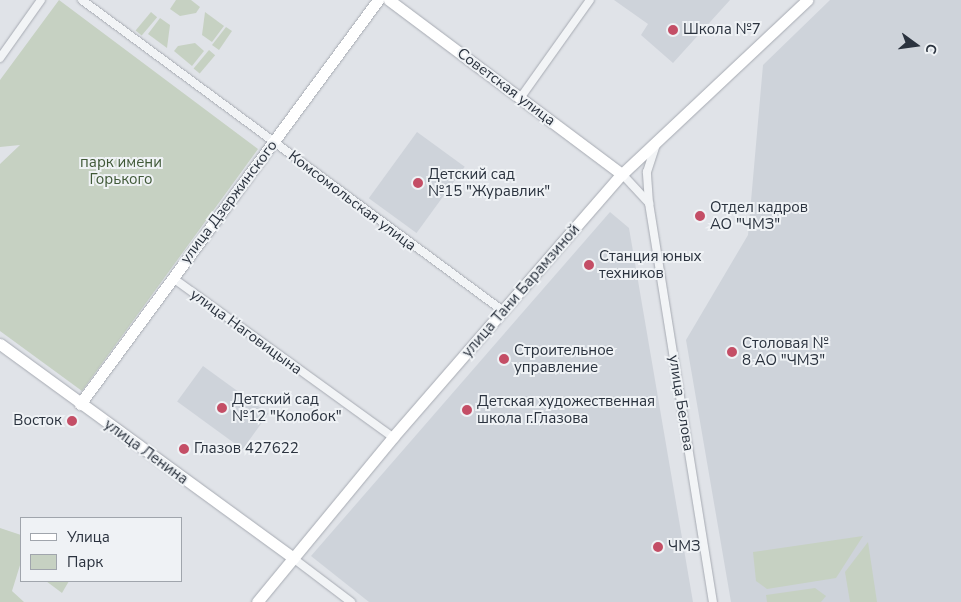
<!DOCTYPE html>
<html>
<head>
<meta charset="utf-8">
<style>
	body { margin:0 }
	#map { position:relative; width:961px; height:602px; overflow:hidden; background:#e0e3e8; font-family:"Nunito Sans",sans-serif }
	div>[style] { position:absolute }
	.built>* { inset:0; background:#ced3da; transform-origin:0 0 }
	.green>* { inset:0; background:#c6d1c2; transform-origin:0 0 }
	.roads { filter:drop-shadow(0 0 1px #a6aab2) drop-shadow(0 0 1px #a6aab2) }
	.street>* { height:8px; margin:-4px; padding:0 4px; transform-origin:4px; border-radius:4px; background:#f2f4f6 }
	.secondary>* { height:11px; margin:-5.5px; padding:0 5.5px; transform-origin:5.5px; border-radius:5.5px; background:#fff }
	.dots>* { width:14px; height:14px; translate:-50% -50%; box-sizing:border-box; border:2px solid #eff2f5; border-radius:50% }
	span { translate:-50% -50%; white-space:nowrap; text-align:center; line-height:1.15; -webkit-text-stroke:4px #eff2f5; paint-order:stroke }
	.poi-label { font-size:15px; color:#2a323e }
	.left { translate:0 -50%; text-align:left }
	.right { translate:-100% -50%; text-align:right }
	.street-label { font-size:15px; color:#2a323e }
	.park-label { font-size:15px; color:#405938 }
	.legend { position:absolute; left:20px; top:517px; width:162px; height:65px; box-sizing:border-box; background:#eff2f5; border:1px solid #a0a5ac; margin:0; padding:6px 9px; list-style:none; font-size:15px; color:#2a323e }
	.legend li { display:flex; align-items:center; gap:10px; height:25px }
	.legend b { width:25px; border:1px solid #a0a5ac }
	.north { position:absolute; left:891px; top:20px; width:50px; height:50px; -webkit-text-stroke:4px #eff2f5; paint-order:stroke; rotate:104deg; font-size:14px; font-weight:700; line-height:20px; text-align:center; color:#2a323e }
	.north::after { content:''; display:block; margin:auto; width:18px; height:22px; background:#2a323e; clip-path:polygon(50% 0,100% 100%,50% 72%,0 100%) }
</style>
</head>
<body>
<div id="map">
	<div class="built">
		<div style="clip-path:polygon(614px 0,730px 0,673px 63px,641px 35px,648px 24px)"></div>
		<div style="clip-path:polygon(830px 0,961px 0,961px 602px,731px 602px,686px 340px,748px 235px,763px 65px)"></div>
		<div style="left:417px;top:132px;width:59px;height:82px;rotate:36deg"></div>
		<div style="clip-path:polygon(610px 212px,629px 228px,693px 602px,369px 602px,311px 556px)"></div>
		<div style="left:203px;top:366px;width:81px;height:44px;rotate:36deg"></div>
	</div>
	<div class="green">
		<div style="clip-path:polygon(59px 0,258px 149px,82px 391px,0 331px,0 164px,20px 145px,0 147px,0 80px)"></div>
		<div style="clip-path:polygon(176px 0,191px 0,200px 7px,196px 13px,180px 16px,170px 9px)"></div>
		<div style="left:151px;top:12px;width:8px;height:24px;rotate:40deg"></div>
		<div style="clip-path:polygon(205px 12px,224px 26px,212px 42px,202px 35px)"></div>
		<div style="clip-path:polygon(160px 18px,170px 25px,167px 48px,148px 34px)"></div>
		<div style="clip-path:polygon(226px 27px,232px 31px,219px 50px,212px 45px)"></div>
		<div style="clip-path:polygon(195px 43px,204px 51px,192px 66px,174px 51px,178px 46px)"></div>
		<div style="left:209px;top:50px;width:8px;height:24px;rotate:40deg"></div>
		<div style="clip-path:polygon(0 528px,21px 535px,21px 562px,12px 591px,24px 602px,0 602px)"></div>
		<div style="clip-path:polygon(863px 536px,836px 578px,767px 589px,756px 581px,753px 552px)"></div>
		<div style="clip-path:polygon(868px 542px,877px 602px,850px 602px,845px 572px)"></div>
		<div style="clip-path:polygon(46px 581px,69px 581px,62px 593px)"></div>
		<div style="clip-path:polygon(815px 588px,826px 596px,821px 602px,767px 602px,766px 595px)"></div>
	</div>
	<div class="roads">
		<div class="street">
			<div style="left:82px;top:0;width:523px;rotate:36.45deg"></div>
			<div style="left:0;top:58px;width:71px;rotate:-54.7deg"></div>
			<div style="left:521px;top:97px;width:119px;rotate:-54.6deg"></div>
			<div style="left:622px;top:174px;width:40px;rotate:47deg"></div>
			<div style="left:649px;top:203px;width:404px;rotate:80.9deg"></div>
			<div style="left:649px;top:203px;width:31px;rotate:-94deg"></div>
			<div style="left:647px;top:172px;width:29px;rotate:-72deg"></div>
			<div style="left:173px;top:278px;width:271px;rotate:35.9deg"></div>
			<div style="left:293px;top:558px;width:73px;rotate:37.2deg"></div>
		</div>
		<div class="secondary">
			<div style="left:389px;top:0;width:291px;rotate:36.8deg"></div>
			<div style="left:0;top:344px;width:363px;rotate:36.1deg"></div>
			<div style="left:80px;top:404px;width:502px;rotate:-53.59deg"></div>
			<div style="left:257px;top:602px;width:214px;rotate:-50.5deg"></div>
			<div style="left:393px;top:437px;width:349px;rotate:-49deg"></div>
			<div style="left:622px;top:174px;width:254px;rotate:-43.2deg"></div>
		</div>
	</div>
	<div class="dots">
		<div style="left:673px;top:30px;background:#c44e66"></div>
		<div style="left:418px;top:183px;background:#c44e66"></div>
		<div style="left:700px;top:216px;background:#c44e66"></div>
		<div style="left:589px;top:265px;background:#c44e66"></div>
		<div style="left:732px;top:352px;background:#c44e66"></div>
		<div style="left:504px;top:359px;background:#c44e66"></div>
		<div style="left:222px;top:408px;background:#c44e66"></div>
		<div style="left:467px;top:410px;background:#c44e66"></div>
		<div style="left:72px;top:421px;background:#c44e66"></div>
		<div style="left:184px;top:449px;background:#c44e66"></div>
		<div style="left:658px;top:547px;background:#c44e66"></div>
	</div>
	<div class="poi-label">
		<span class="left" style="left:683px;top:30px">Школа №7</span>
		<span class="left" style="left:428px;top:183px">Детский сад<br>№15 "Журавлик"</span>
		<span class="left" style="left:710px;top:216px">Отдел кадров<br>АО "ЧМЗ"</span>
		<span class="left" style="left:599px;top:265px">Станция юных<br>техников</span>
		<span class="left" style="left:742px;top:352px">Столовая №<br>8 АО "ЧМЗ"</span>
		<span class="left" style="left:514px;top:359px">Строительное<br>управление</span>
		<span class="left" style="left:232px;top:408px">Детский сад<br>№12 "Колобок"</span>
		<span class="left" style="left:477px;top:410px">Детская художественная<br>школа г.Глазова</span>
		<span class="right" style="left:62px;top:421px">Восток</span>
		<span class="left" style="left:194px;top:449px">Глазов 427622</span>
		<span class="left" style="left:668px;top:547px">ЧМЗ</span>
	</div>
	<div class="street-label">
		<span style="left:506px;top:87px;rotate:37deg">Советская улица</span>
		<span style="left:352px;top:201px;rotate:37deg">Комсомольская улица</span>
		<span style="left:229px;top:202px;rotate:-53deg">улица Дзержинского</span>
		<span style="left:521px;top:291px;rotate:-49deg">улица Тани Барамзиной</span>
		<span style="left:246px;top:332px;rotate:36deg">улица Наговицына</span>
		<span style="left:681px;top:403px;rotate:81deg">улица Белова</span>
		<span style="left:146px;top:452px;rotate:36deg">улица Ленина</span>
	</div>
	<div class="park-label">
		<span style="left:121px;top:171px">парк имени<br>Горького</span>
	</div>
	<ul class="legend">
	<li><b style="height:6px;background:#fff"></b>Улица</li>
	<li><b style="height:14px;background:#c6d1c2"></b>Парк</li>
	</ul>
	<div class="north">С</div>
</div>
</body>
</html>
